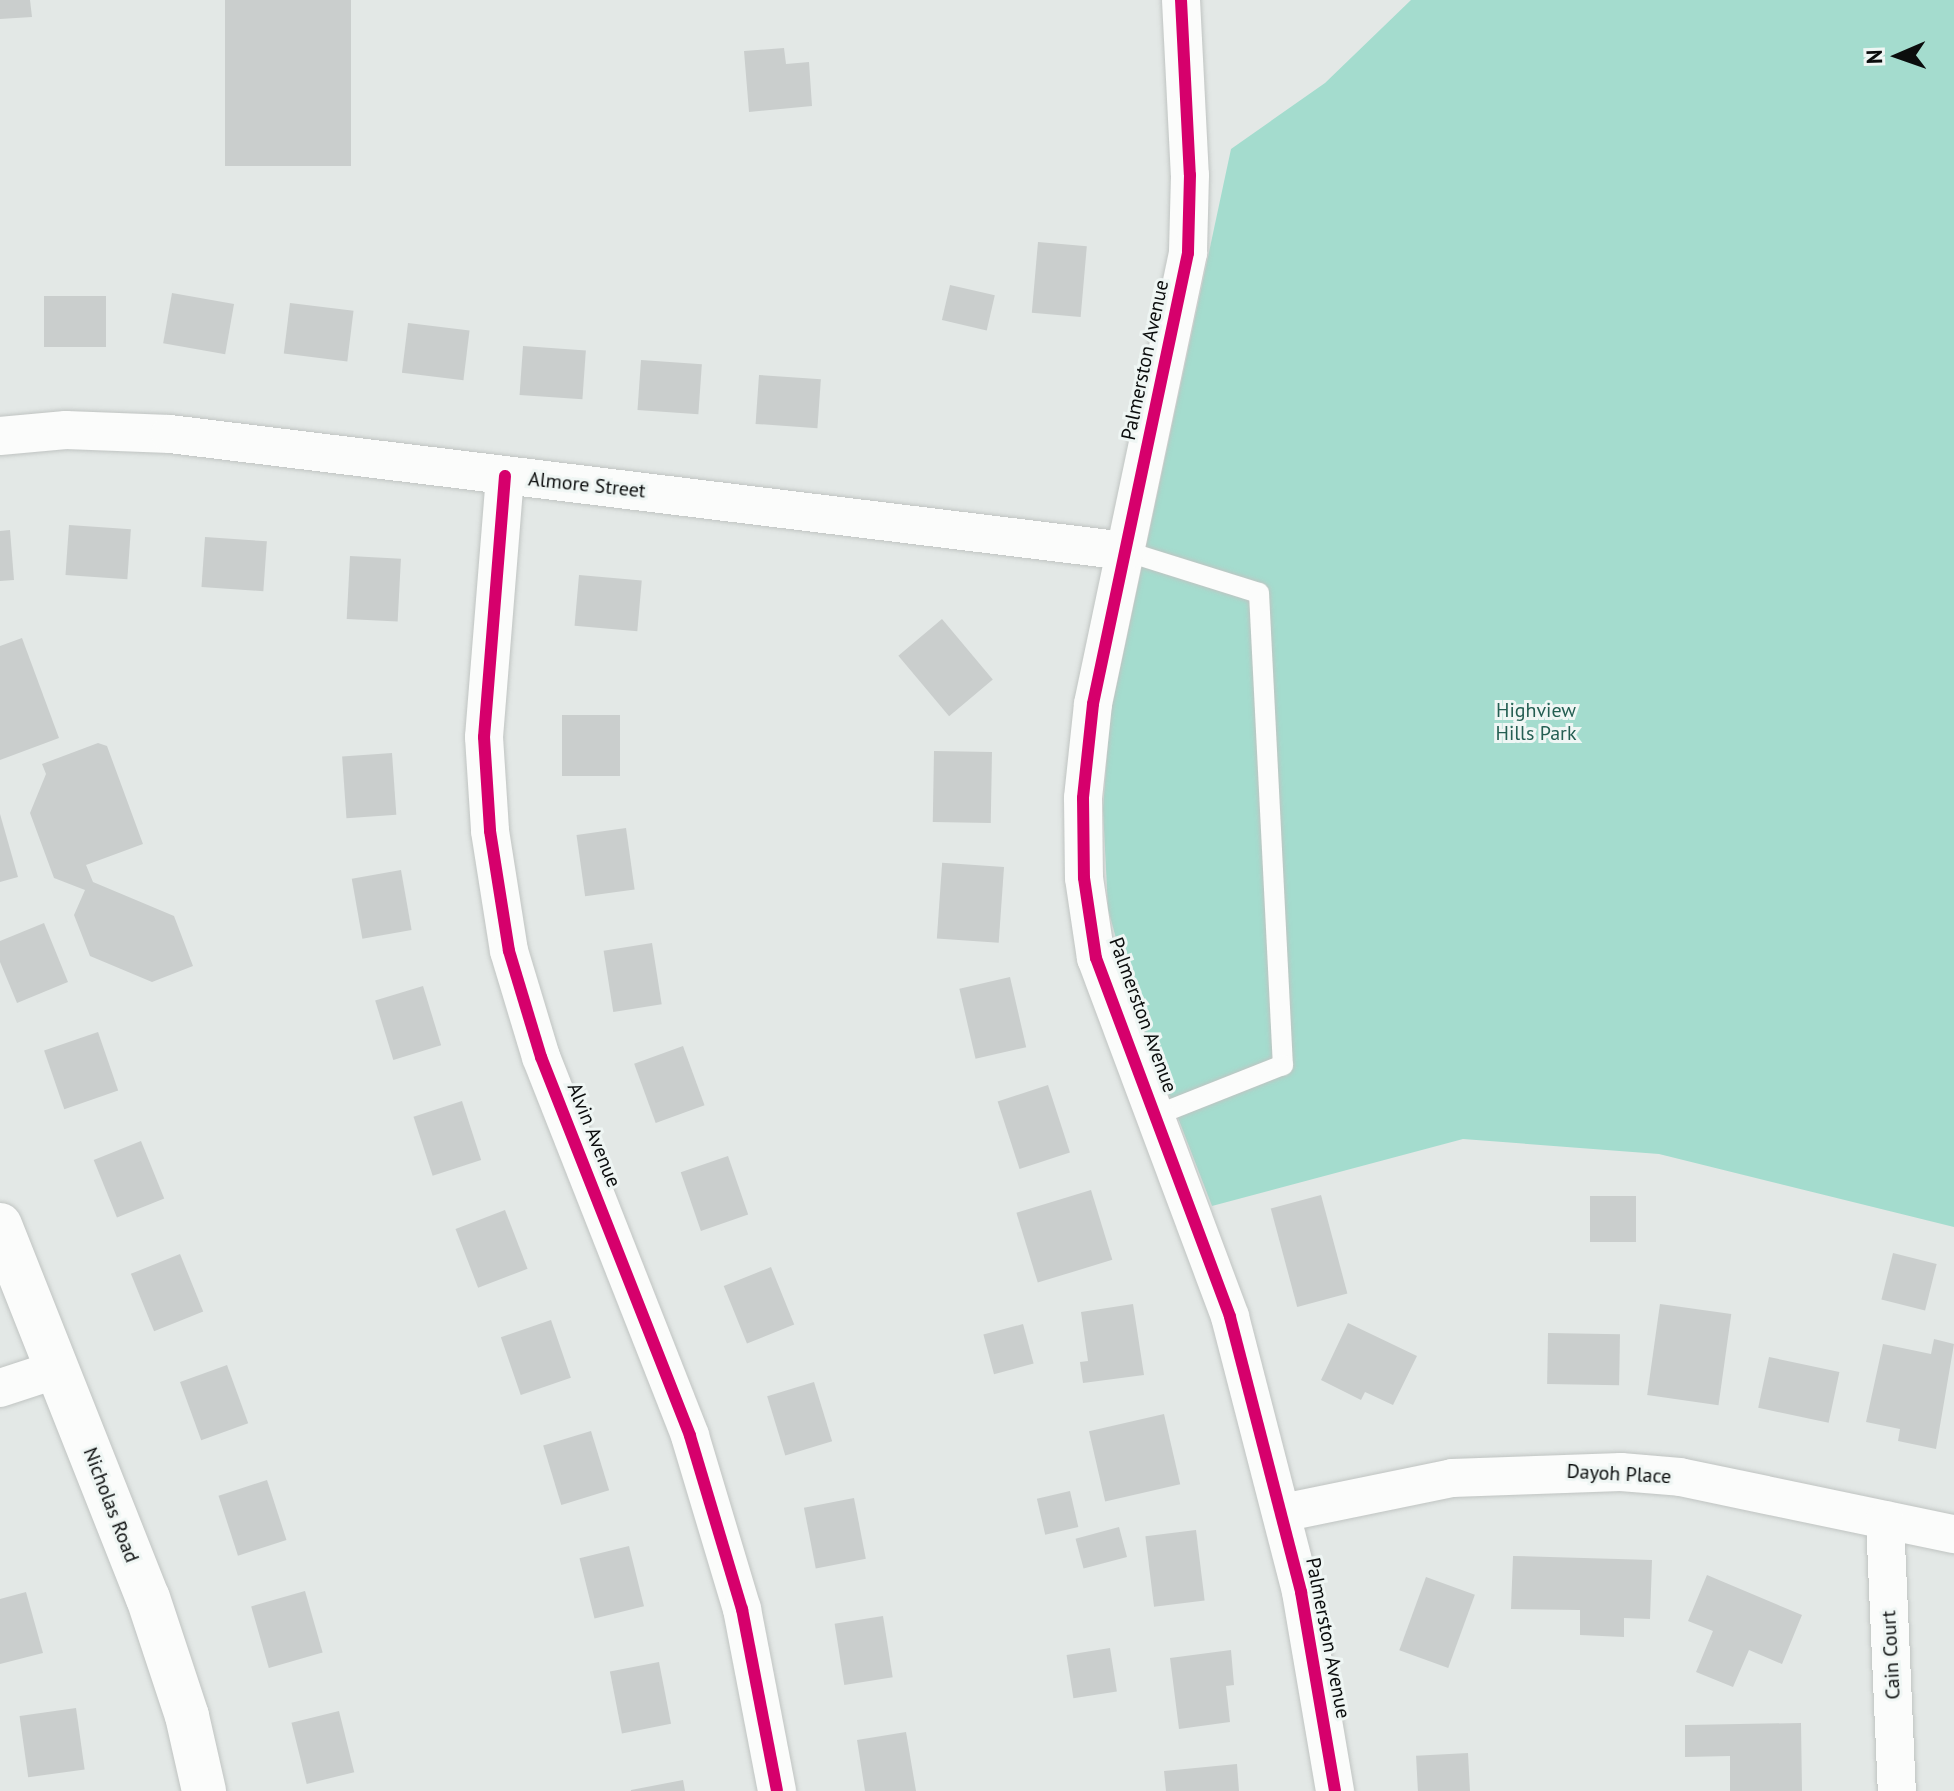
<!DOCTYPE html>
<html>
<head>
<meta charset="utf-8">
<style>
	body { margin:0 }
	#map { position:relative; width:1954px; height:1791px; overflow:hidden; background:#e3e8e6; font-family:"PT Sans",sans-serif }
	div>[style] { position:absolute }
	.green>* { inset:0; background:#a4dcce }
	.building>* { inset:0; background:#cacecd; transform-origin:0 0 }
	.roads { filter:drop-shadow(0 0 2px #c0c4c2) drop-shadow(0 0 2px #c0c4c2) }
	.service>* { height:20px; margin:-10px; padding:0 10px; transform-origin:10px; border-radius:10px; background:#fbfcfb }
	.minor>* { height:38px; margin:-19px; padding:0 19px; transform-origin:19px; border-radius:19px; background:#fbfcfb }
	.tertiary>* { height:44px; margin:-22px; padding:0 22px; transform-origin:22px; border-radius:22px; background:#fbfcfb }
	.cycleway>* { height:12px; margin:-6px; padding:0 6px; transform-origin:6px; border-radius:6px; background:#d6006c }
	span { translate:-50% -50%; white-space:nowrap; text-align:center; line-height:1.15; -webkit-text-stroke:6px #eff6f4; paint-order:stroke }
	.street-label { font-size:20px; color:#0b0d0d }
	.park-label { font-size:20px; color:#245e52 }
	.north { position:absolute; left:1858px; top:16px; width:80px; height:80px; -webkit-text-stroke:6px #eff6f4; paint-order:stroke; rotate:268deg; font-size:22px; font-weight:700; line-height:32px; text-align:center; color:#0b0d0d }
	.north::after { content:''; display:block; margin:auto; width:28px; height:36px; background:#0b0d0d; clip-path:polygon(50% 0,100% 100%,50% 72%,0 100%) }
</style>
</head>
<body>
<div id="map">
	<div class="green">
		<div style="clip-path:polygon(1411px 0,1954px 0,1954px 1227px,1659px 1154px,1463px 1139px,1212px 1206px,1133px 1001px,1108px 909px,1103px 809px,1110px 716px,1231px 149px,1325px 83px)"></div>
	</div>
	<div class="building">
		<div style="clip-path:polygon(0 0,30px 0,32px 17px,0 19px)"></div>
		<div style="left:225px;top:0;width:126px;height:166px"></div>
		<div style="clip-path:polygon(784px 48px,786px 64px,809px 62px,812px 106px,749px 112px,744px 51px)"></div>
		<div style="left:1038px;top:242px;width:49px;height:71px;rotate:5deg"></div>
		<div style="left:950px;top:285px;width:46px;height:36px;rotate:13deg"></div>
		<div style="left:172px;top:293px;width:63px;height:51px;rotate:10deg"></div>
		<div style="left:106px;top:296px;width:51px;height:62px;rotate:90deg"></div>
		<div style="left:290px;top:303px;width:64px;height:51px;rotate:7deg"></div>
		<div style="left:408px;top:323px;width:62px;height:50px;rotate:7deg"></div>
		<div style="left:523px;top:346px;width:63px;height:49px;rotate:4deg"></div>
		<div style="left:641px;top:360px;width:61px;height:50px;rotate:4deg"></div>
		<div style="left:759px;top:375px;width:62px;height:49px;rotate:4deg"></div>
		<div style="left:69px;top:525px;width:62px;height:50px;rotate:4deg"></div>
		<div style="clip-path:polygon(10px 530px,14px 580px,0 581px,0 531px)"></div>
		<div style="left:205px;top:537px;width:62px;height:50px;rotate:4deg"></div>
		<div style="left:350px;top:556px;width:51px;height:63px;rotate:3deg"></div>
		<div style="left:579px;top:575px;width:63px;height:51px;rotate:5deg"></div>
		<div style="left:942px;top:619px;width:79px;height:57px;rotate:50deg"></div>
		<div style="clip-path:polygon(22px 638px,59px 738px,0 760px,0 646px)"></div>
		<div style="left:620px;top:715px;width:61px;height:58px;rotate:90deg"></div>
		<div style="clip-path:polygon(98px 743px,107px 746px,143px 844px,86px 865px,93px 882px,174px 916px,193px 966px,152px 982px,90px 956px,74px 915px,85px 890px,54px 878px,30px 813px,46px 774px,42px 764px)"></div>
		<div style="left:934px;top:751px;width:58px;height:71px;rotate:1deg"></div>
		<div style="left:392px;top:753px;width:62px;height:50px;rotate:86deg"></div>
		<div style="clip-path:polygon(0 814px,18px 877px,0 882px)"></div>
		<div style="left:626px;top:828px;width:62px;height:50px;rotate:82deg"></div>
		<div style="left:1004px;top:867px;width:76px;height:62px;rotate:94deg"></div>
		<div style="left:401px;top:870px;width:61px;height:50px;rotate:80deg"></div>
		<div style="clip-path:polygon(44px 923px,68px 982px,17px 1003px,0 962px,0 941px)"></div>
		<div style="left:652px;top:943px;width:62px;height:49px;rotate:81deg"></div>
		<div style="left:1010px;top:977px;width:72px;height:52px;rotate:77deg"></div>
		<div style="left:423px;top:986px;width:62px;height:50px;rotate:73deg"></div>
		<div style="left:98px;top:1032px;width:62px;height:57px;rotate:71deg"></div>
		<div style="left:683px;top:1046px;width:63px;height:52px;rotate:70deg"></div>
		<div style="left:1048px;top:1085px;width:71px;height:53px;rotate:72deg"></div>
		<div style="left:462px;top:1101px;width:62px;height:51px;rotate:72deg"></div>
		<div style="left:141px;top:1141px;width:62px;height:51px;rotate:68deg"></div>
		<div style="left:728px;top:1156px;width:62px;height:50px;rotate:71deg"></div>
		<div style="left:1091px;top:1190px;width:73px;height:78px;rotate:73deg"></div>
		<div style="left:1321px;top:1195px;width:102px;height:52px;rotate:75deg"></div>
		<div style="left:1590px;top:1196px;width:46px;height:46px"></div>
		<div style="left:505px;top:1210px;width:63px;height:53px;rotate:69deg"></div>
		<div style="left:1893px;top:1253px;width:45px;height:48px;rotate:14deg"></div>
		<div style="left:180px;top:1254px;width:62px;height:53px;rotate:68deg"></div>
		<div style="left:771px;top:1267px;width:62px;height:51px;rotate:68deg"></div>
		<div style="clip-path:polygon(1133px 1304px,1144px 1375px,1083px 1383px,1080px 1362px,1088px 1361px,1081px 1312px)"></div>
		<div style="left:1660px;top:1304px;width:72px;height:92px;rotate:8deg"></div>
		<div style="left:551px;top:1320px;width:61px;height:53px;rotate:71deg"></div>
		<div style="clip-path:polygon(1348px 1323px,1417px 1356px,1393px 1405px,1365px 1392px,1361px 1400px,1321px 1380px)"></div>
		<div style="left:1023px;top:1324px;width:41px;height:41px;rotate:75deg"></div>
		<div style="left:1548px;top:1333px;width:72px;height:51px;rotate:1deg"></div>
		<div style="clip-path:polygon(1934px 1339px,1954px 1344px,1936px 1449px,1898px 1441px,1900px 1429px,1866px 1422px,1883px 1344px,1931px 1354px)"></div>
		<div style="left:1769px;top:1357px;width:72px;height:52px;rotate:12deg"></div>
		<div style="left:227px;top:1365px;width:62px;height:50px;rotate:70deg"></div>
		<div style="left:814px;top:1382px;width:62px;height:49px;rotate:73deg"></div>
		<div style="left:1164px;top:1414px;width:72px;height:77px;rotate:77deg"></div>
		<div style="left:591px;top:1431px;width:62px;height:50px;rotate:73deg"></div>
		<div style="left:267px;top:1480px;width:63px;height:51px;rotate:72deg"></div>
		<div style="left:1070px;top:1491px;width:37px;height:34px;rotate:77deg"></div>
		<div style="left:854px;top:1498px;width:62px;height:51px;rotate:79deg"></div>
		<div style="left:1119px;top:1527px;width:31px;height:45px;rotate:75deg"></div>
		<div style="left:1196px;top:1530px;width:71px;height:51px;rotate:83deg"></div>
		<div style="left:629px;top:1546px;width:62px;height:51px;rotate:76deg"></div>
		<div style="clip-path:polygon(1513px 1556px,1652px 1560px,1650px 1619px,1624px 1618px,1624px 1637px,1580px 1635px,1580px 1610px,1511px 1609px)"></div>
		<div style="clip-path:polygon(1707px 1575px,1802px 1615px,1782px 1664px,1749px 1650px,1733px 1687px,1696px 1672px,1713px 1631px,1688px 1621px)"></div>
		<div style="left:1426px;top:1577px;width:52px;height:78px;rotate:20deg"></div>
		<div style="left:305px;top:1591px;width:64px;height:56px;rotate:74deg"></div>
		<div style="clip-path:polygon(26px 1592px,43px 1653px,0 1664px,0 1599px)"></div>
		<div style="left:883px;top:1616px;width:62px;height:49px;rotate:81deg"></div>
		<div style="left:1110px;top:1648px;width:44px;height:44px;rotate:81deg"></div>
		<div style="clip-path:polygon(1231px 1650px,1234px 1685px,1226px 1686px,1230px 1722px,1179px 1729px,1170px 1658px)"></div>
		<div style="left:659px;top:1662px;width:63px;height:50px;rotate:79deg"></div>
		<div style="left:76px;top:1708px;width:62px;height:57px;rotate:82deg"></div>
		<div style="left:339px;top:1711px;width:63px;height:49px;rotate:76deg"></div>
		<div style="clip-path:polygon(1801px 1723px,1802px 1791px,1730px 1791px,1730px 1756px,1685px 1757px,1685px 1725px)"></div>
		<div style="clip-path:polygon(906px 1732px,916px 1791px,865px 1791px,857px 1740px)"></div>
		<div style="left:1468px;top:1753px;width:38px;height:52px;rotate:87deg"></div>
		<div style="clip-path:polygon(1237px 1764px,1239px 1791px,1166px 1791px,1164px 1771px)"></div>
		<div style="clip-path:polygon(683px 1780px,685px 1791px,631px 1791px,631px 1790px)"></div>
	</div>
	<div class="roads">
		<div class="service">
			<div style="left:1125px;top:551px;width:140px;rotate:17.4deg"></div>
			<div style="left:1259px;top:593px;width:473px;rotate:87.1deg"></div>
			<div style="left:1283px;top:1065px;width:136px;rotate:158.4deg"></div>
		</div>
		<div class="minor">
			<div style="left:1181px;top:0;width:175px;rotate:87.1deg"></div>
			<div style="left:1190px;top:175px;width:78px;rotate:91.5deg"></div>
			<div style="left:1188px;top:253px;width:461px;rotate:101.9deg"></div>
			<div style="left:1093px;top:704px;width:95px;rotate:96.1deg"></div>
			<div style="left:1083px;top:798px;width:80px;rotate:89.3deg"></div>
			<div style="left:1084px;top:878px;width:81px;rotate:81.5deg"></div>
			<div style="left:1096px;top:958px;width:383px;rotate:69.5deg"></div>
			<div style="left:1230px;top:1317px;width:284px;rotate:75.5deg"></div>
			<div style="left:1301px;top:1592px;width:202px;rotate:80.3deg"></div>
			<div style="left:0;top:436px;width:66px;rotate:-5.2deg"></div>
			<div style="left:66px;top:430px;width:104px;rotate:2.2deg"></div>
			<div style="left:170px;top:434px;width:962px;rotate:6.98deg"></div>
			<div style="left:505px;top:476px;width:262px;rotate:94.6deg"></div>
			<div style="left:484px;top:737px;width:94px;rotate:86.3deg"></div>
			<div style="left:490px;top:831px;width:121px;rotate:81deg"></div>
			<div style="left:509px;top:951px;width:111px;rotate:73.2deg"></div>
			<div style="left:541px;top:1057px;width:407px;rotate:68.5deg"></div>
			<div style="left:690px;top:1436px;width:181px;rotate:73.3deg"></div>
			<div style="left:742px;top:1609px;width:185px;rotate:79.1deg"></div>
			<div style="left:0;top:1388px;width:61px;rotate:-18.1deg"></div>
			<div style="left:1282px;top:1513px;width:174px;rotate:-11.6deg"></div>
			<div style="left:1452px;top:1478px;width:169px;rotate:-2deg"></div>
			<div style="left:1621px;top:1472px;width:59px;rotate:4.8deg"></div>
			<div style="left:1680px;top:1477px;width:280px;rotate:11.8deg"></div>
			<div style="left:1885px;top:1520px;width:271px;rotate:87.5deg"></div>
		</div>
		<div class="tertiary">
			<div style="left:0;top:1225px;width:401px;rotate:68.4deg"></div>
			<div style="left:148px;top:1598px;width:124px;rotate:71.7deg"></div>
			<div style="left:187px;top:1716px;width:77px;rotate:77.2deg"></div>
		</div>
	</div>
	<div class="cycleway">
		<div style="left:1181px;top:0;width:175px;rotate:87.1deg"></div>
		<div style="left:1190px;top:175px;width:78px;rotate:91.5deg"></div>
		<div style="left:1188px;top:253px;width:461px;rotate:101.9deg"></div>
		<div style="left:1093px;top:704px;width:95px;rotate:96.1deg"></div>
		<div style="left:1083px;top:798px;width:80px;rotate:89.3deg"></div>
		<div style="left:1084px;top:878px;width:81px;rotate:81.5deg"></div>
		<div style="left:1096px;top:958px;width:383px;rotate:69.5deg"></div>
		<div style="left:1230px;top:1317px;width:284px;rotate:75.5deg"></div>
		<div style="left:1301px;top:1592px;width:202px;rotate:80.3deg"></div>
		<div style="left:505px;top:476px;width:262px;rotate:94.6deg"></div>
		<div style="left:484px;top:737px;width:94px;rotate:86.3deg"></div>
		<div style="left:490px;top:831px;width:121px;rotate:81deg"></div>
		<div style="left:509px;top:951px;width:111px;rotate:73.2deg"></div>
		<div style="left:541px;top:1057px;width:407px;rotate:68.5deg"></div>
		<div style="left:690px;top:1436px;width:181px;rotate:73.3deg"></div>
		<div style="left:742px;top:1609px;width:185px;rotate:79.1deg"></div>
	</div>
	<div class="street-label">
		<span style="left:1145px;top:360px;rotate:-78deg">Palmerston Avenue</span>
		<span style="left:587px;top:485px;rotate:6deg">Almore Street</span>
		<span style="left:1143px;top:1015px;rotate:70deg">Palmerston Avenue</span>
		<span style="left:594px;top:1135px;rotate:68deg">Alvin Avenue</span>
		<span style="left:1619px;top:1474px;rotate:3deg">Dayoh Place</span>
		<span style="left:111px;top:1505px;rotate:69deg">Nicholas Road</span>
		<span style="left:1328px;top:1638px;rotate:79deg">Palmerston Avenue</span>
		<span style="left:1891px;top:1655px;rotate:-93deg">Cain Court</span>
	</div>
	<div class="park-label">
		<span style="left:1536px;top:722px">Highview<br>Hills Park</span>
	</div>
	<div class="north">N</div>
</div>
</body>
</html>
